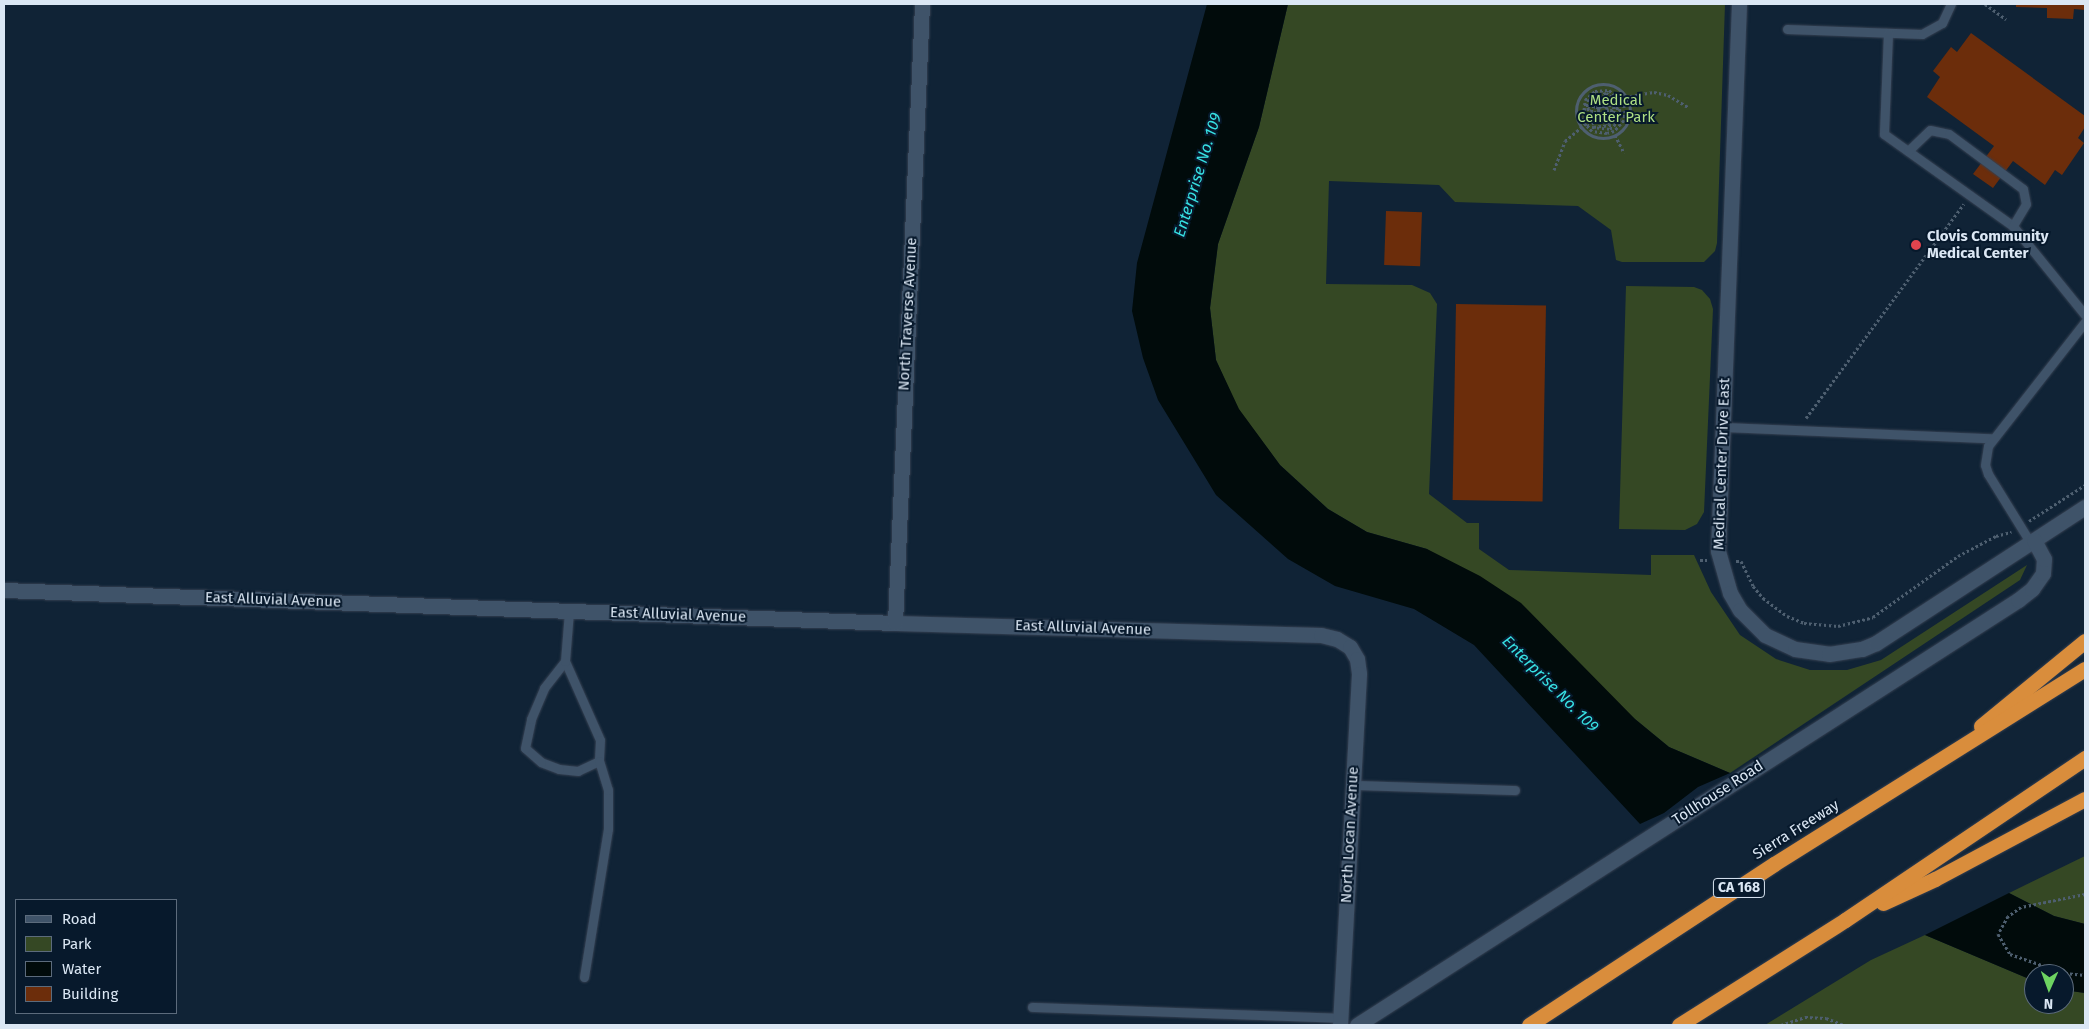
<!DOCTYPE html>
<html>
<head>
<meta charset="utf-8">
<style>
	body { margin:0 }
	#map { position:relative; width:2089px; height:1029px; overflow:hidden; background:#102336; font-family:"Fira Sans",sans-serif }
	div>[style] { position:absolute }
	.green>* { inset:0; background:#354824 }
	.water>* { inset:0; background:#010b0b }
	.building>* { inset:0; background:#6c2d0b; transform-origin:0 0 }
	.path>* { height:3px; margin-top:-1.5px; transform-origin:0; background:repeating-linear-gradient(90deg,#4e5f70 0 2.5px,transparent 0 5px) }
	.path>.ring { margin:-1.5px; padding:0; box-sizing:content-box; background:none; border:3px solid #4e5f70; border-radius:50% }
	.roads { filter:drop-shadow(0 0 1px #354051) drop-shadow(0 0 1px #354051) }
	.service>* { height:9px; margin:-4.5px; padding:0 4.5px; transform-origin:4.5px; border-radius:4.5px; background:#3f5369 }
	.minor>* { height:15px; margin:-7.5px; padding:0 7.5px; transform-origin:7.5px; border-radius:7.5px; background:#3f5369 }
	.motorway>* { height:15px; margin:-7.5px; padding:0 7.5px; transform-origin:7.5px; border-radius:7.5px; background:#d98d3c }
	.dots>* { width:14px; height:14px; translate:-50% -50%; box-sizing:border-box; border:2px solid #07192c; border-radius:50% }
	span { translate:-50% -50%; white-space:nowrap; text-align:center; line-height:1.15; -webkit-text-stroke:4px #07192c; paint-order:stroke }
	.shield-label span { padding:1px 4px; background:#07192c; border:1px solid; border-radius:4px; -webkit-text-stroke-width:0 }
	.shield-label { font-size:14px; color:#dbe7f4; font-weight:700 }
	.park-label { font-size:15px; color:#aedf83 }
	.poi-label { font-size:15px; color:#dbe7f4; font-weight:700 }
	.left { translate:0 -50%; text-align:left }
	.street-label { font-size:15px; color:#dbe7f4 }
	.water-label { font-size:16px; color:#37e0e3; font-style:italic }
	.frame { position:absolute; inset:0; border:5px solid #dbe7f4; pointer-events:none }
	.legend { position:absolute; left:15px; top:899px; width:162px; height:115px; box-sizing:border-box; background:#07192c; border:1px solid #5c6b7c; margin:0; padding:6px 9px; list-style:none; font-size:15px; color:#dbe7f4 }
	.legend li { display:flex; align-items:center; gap:10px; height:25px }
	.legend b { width:25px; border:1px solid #5c6b7c }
	.north { position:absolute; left:2024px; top:964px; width:50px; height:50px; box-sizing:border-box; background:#07192c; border:1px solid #5c6b7c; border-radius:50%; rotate:182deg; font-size:14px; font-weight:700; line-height:20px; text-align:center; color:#dbe7f4 }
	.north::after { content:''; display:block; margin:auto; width:18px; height:22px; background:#6dd361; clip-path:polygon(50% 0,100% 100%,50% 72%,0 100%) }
</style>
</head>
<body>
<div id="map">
	<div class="green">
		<div style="clip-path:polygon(1288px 4px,1725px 4px,1717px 243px,1715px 251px,1704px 262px,1622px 262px,1616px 260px,1611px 230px,1578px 206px,1455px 202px,1439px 185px,1329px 181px,1326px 284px,1412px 285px,1430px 293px,1437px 304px,1429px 494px,1467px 523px,1479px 523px,1479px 549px,1509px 570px,1651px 575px,1651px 555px,1694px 555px,1711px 592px,1740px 635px,1776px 659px,1810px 670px,1847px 670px,1881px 660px,2027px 565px,2020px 580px,1730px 773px,1669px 747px,1427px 549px,1367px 532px,1328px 509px,1280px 465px,1238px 409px,1216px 360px,1210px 308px,1218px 244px,1259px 127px)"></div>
		<div style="clip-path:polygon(1626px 286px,1694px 287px,1702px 290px,1710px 299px,1713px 309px,1704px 512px,1697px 524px,1685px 530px,1619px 529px)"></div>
		<div style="clip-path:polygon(2085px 856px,2085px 924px,2054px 916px,2009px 893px)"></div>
		<div style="clip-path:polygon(1925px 935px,2034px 981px,2034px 1004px,2064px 1004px,2064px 990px,2085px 993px,2085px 1025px,1765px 1025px,1871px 960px)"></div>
	</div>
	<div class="water">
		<div style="clip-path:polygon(1207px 4px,1288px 4px,1259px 127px,1218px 244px,1210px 308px,1216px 360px,1239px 409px,1280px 465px,1328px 509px,1367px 532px,1427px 549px,1480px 576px,1521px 603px,1635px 719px,1669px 747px,1730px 773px,1698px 787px,1664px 813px,1640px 824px,1474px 645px,1414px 609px,1335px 586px,1288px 559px,1216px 495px,1158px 400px,1143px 358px,1132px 311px,1137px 263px)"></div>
		<div style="clip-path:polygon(2009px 893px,2054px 916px,2085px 924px,2085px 993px,2064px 990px,2064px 974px,2034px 974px,2034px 981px,1925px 935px)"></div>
	</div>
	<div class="building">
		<div style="clip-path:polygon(2016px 4px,2085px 4px,2085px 10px,2074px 9px,2073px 19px,2047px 18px,2047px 8px,2016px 7px)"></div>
		<div style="clip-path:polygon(1971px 33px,2085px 116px,2085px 127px,2078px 138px,2084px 143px,2062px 175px,2055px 170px,2045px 185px,2013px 161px,1993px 188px,1973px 174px,1994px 146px,1927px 97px,1940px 77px,1933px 71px,1951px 47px,1957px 52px)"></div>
		<div style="left:1386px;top:211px;width:36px;height:54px;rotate:2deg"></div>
		<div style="left:1456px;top:304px;width:90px;height:196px;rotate:1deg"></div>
	</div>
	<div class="path">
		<div style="left:1985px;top:4px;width:26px;rotate:36deg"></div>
		<div class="ring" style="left:1576px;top:84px;width:51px;height:51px"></div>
		<div style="left:1625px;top:97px;width:29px;rotate:-10deg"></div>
		<div style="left:1654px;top:92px;width:14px;rotate:12deg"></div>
		<div style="left:1668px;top:95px;width:23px;rotate:31deg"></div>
		<div class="ring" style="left:1598.5px;top:106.5px;width:6px;height:6px"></div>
		<div style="left:1615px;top:135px;width:20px;rotate:63deg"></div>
		<div style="left:1554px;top:170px;width:31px;rotate:-69deg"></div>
		<div style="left:1565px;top:141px;width:33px;rotate:-40deg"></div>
		<div style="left:1590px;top:120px;width:13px;rotate:-99deg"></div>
		<div style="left:1588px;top:107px;width:9px;rotate:-58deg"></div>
		<div style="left:1593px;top:99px;width:10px;rotate:-17deg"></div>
		<div style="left:1603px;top:96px;width:9px;rotate:13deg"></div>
		<div style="left:1612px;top:98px;width:16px;rotate:63deg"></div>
		<div style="left:1619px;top:112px;width:15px;rotate:122deg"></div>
		<div style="left:1611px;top:125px;width:19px;rotate:174deg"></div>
		<div style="left:1592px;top:127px;width:18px;rotate:6deg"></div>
		<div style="left:1610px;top:129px;width:12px;rotate:-42deg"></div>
		<div style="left:1619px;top:121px;width:18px;rotate:-87deg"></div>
		<div style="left:1620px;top:103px;width:17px;rotate:-144deg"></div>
		<div style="left:1606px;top:93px;width:18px;rotate:161deg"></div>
		<div style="left:1589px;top:99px;width:12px;rotate:114deg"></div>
		<div style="left:1584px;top:110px;width:9px;rotate:77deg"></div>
		<div style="left:1586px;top:119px;width:3px;rotate:162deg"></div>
		<div style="left:1583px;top:120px;width:20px;rotate:-84deg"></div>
		<div style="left:1585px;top:100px;width:13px;rotate:-42deg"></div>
		<div style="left:1595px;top:91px;width:14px;rotate:-4deg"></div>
		<div style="left:1609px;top:90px;width:21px;rotate:45deg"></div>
		<div style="left:1624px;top:105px;width:15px;rotate:90deg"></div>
		<div style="left:1624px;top:120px;width:15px;rotate:132deg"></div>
		<div style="left:1614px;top:131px;width:7px;rotate:164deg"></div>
		<div style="left:1607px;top:133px;width:15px;rotate:-172deg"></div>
		<div style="left:1592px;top:131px;width:7px;rotate:-135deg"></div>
		<div style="left:1587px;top:126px;width:10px;rotate:-29deg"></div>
		<div style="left:1596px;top:121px;width:12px;rotate:9deg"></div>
		<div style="left:1608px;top:123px;width:8px;rotate:-40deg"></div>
		<div style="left:1614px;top:118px;width:12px;rotate:-90deg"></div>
		<div style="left:1614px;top:106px;width:11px;rotate:-142deg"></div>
		<div style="left:1605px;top:99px;width:8px;rotate:166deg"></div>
		<div style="left:1597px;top:101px;width:12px;rotate:121deg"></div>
		<div style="left:1591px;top:111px;width:7px;rotate:74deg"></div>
		<div style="left:1593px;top:118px;width:14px;rotate:-69deg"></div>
		<div style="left:1598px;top:105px;width:11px;rotate:-5deg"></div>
		<div style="left:1609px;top:104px;width:6px;rotate:59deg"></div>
		<div style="left:1612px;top:109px;width:8px;rotate:104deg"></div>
		<div style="left:1610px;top:117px;width:9px;rotate:159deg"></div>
		<div style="left:1602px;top:120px;width:4px;rotate:-90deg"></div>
		<div style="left:1806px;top:418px;width:266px;rotate:-53.6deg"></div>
		<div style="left:2029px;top:521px;width:67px;rotate:-32.7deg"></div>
		<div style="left:1700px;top:560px;width:7px"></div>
		<div style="left:1736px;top:561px;width:5px"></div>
		<div style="left:1741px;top:561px;width:28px;rotate:64deg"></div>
		<div style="left:1753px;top:586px;width:16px;rotate:50deg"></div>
		<div style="left:1763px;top:598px;width:30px;rotate:37deg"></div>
		<div style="left:1787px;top:616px;width:18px;rotate:22deg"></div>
		<div style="left:1804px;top:623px;width:34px;rotate:5deg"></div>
		<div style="left:1838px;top:626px;width:36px;rotate:-14deg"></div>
		<div style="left:1873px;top:617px;width:105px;rotate:-35.7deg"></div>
		<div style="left:1958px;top:556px;width:43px;rotate:-27.8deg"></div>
		<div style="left:1996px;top:536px;width:16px;rotate:-15deg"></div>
		<div style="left:2085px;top:894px;width:65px;rotate:168.5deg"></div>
		<div style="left:2021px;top:907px;width:16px;rotate:145deg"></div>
		<div style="left:2008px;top:916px;width:21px;rotate:119deg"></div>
		<div style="left:1998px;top:934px;width:23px;rotate:59deg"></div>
		<div style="left:2010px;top:954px;width:58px;rotate:19.1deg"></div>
		<div style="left:2065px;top:973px;width:20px;rotate:6deg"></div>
		<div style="left:1781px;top:1025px;width:25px;rotate:-18deg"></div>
		<div style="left:1805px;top:1017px;width:21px;rotate:3deg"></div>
		<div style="left:1826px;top:1018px;width:19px;rotate:21deg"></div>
	</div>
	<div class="roads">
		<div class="service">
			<div style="left:1787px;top:29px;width:135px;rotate:2.1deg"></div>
			<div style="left:1922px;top:34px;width:23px;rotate:-29deg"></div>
			<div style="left:1942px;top:23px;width:21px;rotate:-65deg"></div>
			<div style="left:1888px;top:33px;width:101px;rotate:92.3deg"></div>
			<div style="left:1884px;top:134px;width:158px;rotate:35.5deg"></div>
			<div style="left:2013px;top:226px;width:114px;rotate:51deg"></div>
			<div style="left:1908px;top:151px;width:30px;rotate:-44deg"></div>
			<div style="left:1930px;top:130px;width:19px;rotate:12deg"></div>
			<div style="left:1949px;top:134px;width:92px;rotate:36.6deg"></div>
			<div style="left:2023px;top:189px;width:15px;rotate:79deg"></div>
			<div style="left:2026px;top:204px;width:26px;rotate:121deg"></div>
			<div style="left:1723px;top:427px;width:268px;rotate:2.4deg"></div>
			<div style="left:2030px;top:542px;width:80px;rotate:-121.7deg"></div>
			<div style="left:1988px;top:474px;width:9px;rotate:-108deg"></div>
			<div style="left:1985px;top:465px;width:19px;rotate:-81deg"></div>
			<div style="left:1988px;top:446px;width:157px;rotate:-52deg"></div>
			<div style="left:565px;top:661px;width:86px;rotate:66.1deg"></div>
			<div style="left:600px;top:740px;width:21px;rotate:93deg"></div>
			<div style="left:599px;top:761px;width:23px;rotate:155deg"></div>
			<div style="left:578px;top:771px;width:19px;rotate:-174deg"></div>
			<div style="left:559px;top:769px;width:19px;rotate:-159deg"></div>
			<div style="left:541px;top:762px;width:21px;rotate:-139deg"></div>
			<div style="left:525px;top:748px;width:30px;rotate:-78deg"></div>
			<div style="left:531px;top:719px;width:34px;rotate:-67deg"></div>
			<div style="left:544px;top:688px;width:34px;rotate:-52deg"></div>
			<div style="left:565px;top:661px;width:50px;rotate:-85.4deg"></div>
			<div style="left:1353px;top:785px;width:162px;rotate:1.8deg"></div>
			<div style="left:584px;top:977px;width:150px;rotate:-80.8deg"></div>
			<div style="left:608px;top:829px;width:39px;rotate:-90deg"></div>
			<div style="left:608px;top:790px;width:30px;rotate:-107deg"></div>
			<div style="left:1032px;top:1007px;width:308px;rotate:2deg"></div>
		</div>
		<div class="minor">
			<div style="left:1739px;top:4px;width:547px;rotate:92.2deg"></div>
			<div style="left:1718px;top:551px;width:44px;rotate:74.1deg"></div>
			<div style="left:1730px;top:593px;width:20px;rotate:60deg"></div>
			<div style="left:1740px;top:610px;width:35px;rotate:45deg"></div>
			<div style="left:1765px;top:635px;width:33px;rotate:25deg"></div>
			<div style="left:1795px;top:649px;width:34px;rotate:8deg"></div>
			<div style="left:1829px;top:654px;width:33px;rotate:-9deg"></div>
			<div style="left:1862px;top:649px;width:15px;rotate:-23deg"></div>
			<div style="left:1876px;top:643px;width:249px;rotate:-33.1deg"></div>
			<div style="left:4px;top:590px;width:892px;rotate:2.12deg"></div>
			<div style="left:895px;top:623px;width:426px;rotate:1.6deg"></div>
			<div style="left:1321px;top:635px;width:16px;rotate:14deg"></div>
			<div style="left:1337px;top:639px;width:15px;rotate:32deg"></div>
			<div style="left:1350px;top:647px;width:14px;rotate:60deg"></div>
			<div style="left:1357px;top:659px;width:15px;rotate:82deg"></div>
			<div style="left:1359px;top:674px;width:352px;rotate:93.1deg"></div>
			<div style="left:895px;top:623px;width:620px;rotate:-87.5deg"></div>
			<div style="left:1357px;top:1025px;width:786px;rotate:-32.74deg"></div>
			<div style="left:2018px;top:600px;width:18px;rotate:-38deg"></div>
			<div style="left:2032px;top:589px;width:19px;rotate:-55deg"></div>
			<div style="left:2043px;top:573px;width:14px;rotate:-86deg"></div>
			<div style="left:2044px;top:559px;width:21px;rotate:-118deg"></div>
		</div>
		<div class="motorway">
			<div style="left:1981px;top:726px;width:134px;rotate:-39.3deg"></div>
			<div style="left:1883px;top:903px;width:57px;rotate:-24.8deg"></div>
			<div style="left:1935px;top:879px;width:170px;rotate:-28.1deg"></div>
			<div style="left:1529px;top:1025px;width:293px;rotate:-33.3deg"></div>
			<div style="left:1774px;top:864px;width:367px;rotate:-32.1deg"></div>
			<div style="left:1679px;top:1025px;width:196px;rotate:-32.3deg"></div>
			<div style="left:1845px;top:920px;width:290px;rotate:-34deg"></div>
		</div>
	</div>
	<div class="dots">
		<div style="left:1916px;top:245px;background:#e0444e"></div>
	</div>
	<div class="shield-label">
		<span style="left:1739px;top:888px">CA 168</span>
	</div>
	<div class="park-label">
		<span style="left:1616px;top:109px">Medical<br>Center Park</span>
	</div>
	<div class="poi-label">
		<span class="left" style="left:1927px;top:245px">Clovis Community<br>Medical Center</span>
	</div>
	<div class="street-label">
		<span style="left:908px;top:314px;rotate:-87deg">North Traverse Avenue</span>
		<span style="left:1722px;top:464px;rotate:-88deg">Medical Center Drive East</span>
		<span style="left:273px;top:600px;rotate:2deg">East Alluvial Avenue</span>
		<span style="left:678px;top:615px;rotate:2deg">East Alluvial Avenue</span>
		<span style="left:1083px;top:628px;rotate:2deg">East Alluvial Avenue</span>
		<span style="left:1718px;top:793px;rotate:-33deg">Tollhouse Road</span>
		<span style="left:1796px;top:830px;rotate:-32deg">Sierra Freeway</span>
		<span style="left:1350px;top:835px;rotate:-87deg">North Locan Avenue</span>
	</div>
	<div class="water-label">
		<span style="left:1198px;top:175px;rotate:-73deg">Enterprise No. 109</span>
		<span style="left:1550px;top:684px;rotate:45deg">Enterprise No. 109</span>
	</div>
	<div class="frame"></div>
	<ul class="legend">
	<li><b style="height:6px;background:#3f5369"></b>Road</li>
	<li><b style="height:14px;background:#354824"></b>Park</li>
	<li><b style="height:14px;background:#010b0b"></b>Water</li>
	<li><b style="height:14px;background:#6c2d0b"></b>Building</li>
	</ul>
	<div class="north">N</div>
</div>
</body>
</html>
